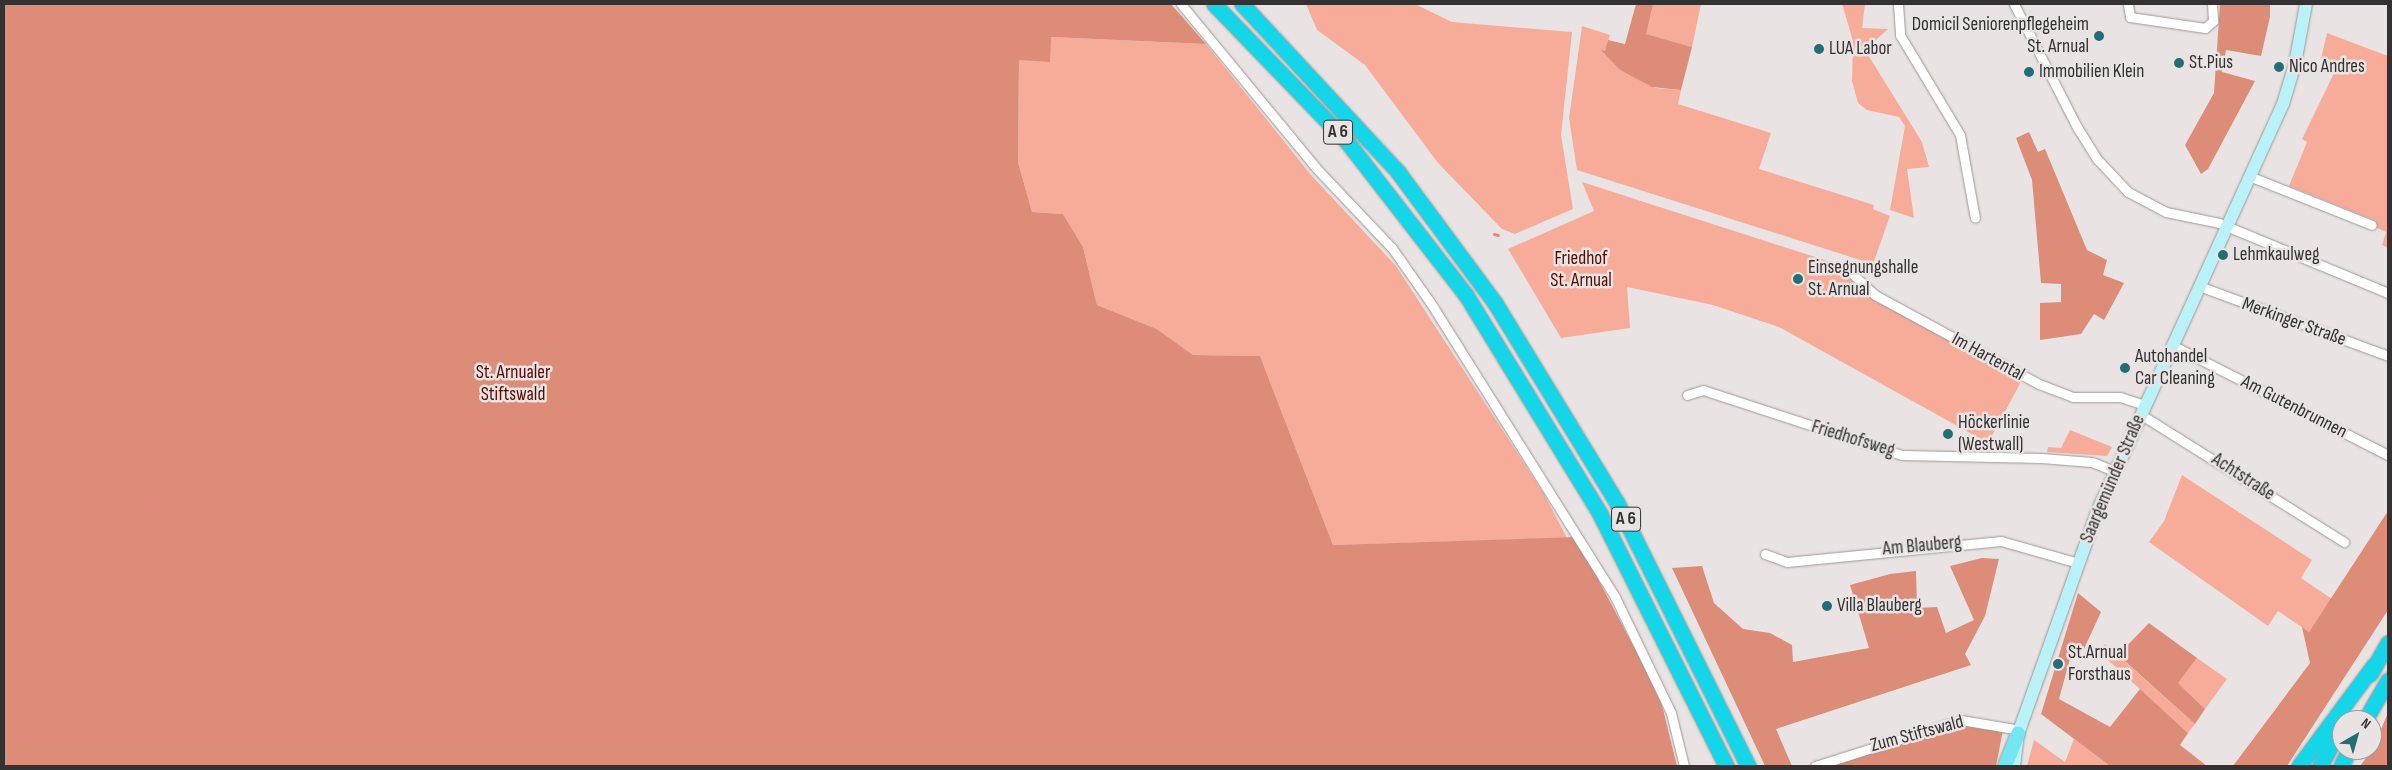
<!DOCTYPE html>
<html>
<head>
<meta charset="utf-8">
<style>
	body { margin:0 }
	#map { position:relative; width:2392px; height:770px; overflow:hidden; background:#e9e4e3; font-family:"Sofia Sans Condensed",sans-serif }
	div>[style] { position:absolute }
	.green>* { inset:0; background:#f7ac9a }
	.forest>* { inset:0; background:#dd8c78 }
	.water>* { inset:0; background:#de8c79 }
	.round { border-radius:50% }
	.stream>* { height:3px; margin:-1.5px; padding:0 1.5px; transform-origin:1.5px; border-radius:1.5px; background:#de8c79 }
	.roads { filter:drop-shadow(0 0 1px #9d9997) drop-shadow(0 0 1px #9d9997) }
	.street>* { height:9px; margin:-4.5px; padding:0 4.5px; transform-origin:4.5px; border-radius:4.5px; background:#fff }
	.secondary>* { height:12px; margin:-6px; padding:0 6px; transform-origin:6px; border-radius:6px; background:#b9f2f8 }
	.primary>* { height:14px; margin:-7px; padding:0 7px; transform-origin:7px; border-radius:7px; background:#73e6f2 }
	.highway>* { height:15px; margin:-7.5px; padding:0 7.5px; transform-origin:7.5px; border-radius:7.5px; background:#15d5e9 }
	.dots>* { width:14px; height:14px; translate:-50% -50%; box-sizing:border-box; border:2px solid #e9e4e3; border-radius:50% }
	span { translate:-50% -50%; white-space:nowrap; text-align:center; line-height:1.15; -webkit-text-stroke:5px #e9e4e3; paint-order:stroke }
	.shield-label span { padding:1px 4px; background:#e9e4e3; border:1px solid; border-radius:4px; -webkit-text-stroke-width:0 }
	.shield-label { font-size:18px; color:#333131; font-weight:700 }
	.poi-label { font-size:19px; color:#333131 }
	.right { translate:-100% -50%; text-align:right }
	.left { translate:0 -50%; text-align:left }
	.park-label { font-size:19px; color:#550b00 }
	.street-label { font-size:19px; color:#333131 }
	.frame { position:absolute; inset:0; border:5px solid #333131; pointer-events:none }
	.north { position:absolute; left:2332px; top:710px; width:50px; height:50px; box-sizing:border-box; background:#e9e4e3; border:1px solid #a09c9c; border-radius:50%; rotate:38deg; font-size:14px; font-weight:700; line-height:20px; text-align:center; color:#333131 }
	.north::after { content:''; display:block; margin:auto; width:18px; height:22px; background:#236d76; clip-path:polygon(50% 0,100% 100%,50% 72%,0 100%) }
</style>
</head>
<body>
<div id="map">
	<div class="green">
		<div style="clip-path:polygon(1306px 4px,1415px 4px,1452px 22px,1572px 32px,1561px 135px,1573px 209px,1515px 234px,1502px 229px,1438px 163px,1365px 65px,1317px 30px)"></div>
		<div style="clip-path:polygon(1653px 4px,1701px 4px,1692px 47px,1645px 34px)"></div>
		<div style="clip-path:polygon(1842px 4px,1865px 4px,1862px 28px,1888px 29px,1865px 50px,1922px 142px,1929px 167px,1907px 169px,1914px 218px,1890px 210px,1905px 126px,1899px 117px,1867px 110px,1858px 103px,1852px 81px,1853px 41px)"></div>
		<div style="clip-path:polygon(1582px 26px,1610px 35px,1605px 51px,1620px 70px,1655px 88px,1681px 90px,1678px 104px,1771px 133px,1759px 169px,1874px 205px,1873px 209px,1890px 216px,1873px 264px,1577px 170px,1569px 118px)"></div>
		<div style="clip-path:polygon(2327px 33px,2388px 56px,2388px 248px,2382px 245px,2386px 232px,2375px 227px,2376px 221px,2289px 186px,2307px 142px,2302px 139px,2339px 63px,2321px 59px)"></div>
		<div style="clip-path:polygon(1051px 37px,1206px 44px,1311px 175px,1396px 266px,1544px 494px,1567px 538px,1333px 545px,1260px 356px,1193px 355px,1157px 329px,1097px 305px,1083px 247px,1063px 214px,1032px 212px,1018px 162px,1019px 59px)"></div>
		<div style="clip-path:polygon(1582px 182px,1837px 264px,1873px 297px,2022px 380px,1988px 443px,1779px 327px,1713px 305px,1627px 287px,1630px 328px,1561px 338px,1508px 249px,1594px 211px)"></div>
		<div style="clip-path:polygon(2070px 430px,2112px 447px,2107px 456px,2047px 452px,2048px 447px,2061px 448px)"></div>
		<div style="clip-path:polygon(2182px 475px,2312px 560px,2301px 578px,2332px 599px,2309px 632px,2278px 611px,2268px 626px,2149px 542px,2164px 521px)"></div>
		<div style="clip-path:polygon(2105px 644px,2195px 724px,2188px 733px,2098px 651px)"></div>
		<div style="clip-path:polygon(2197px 658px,2227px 679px,2205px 709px,2178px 683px)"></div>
		<div style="clip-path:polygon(2074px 739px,2110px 766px,2027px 766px,2034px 740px,2065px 762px)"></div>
	</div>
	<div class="forest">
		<div style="clip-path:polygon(4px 4px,1171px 4px,1206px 44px,1051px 37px,1050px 62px,1019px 60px,1018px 162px,1032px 212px,1063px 214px,1083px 247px,1097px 305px,1157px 329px,1193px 355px,1260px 356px,1333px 545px,1576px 537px,1660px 697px,1677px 766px,4px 766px)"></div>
		<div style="clip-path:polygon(1636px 4px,1653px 4px,1646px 34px,1692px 47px,1681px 90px,1652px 87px,1620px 70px,1601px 50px,1605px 51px,1608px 40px,1625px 44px)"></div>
		<div style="clip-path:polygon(2220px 4px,2270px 4px,2270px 17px,2261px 56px,2226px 50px,2222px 72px,2255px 81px,2208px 169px,2201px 174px,2185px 145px,2214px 93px)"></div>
		<div style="clip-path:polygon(2029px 132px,2038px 152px,2045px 149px,2087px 250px,2107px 260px,2103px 275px,2124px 283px,2104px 320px,2094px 314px,2081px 334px,2040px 340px,2040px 303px,2061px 302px,2061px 284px,2041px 283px,2032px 180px,2016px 138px)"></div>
		<div style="clip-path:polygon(2388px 511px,2388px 610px,2287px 766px,2233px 766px,2310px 663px,2302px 627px,2309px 632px)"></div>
		<div style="clip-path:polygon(1982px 558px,1999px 559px,1985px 616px,1965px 654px,1971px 665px,1776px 729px,1792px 766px,1765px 766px,1672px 568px,1702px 566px,1714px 603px,1743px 629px,1770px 633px,1792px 645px,1793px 662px,1869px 648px,1850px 585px,1890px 574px,1916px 571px,1917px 608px,1937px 607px,1946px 633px,1974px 620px,1950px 566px)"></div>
		<div style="clip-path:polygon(2078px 593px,2101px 612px,2083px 651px,2071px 655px,2059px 699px,2110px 727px,2140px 689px,2188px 733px,2180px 745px,2207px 766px,2110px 766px,2041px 714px)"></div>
		<div style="clip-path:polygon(2149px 623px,2197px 658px,2178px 683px,2205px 709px,2195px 724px,2118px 655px)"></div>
		<div style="clip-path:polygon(2388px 713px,2388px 766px,2360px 766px,2372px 750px)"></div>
		<div style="clip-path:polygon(1960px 725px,2003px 730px,1996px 766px,1829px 766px)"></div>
	</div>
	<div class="water">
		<div class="round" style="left:142px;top:503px;width:30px;height:30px"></div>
	</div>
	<div class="stream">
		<div style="left:1494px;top:234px;width:4px;rotate:14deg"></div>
		<div style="left:949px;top:313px;width:21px"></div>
		<div style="left:984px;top:313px;width:25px;rotate:-2deg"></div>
		<div style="left:1009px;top:312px;width:22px;rotate:22deg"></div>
		<div style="left:1177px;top:625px;width:4px;rotate:180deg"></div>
		<div style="left:1173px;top:625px;width:27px;rotate:77deg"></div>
		<div style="left:1179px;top:651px;width:27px;rotate:66deg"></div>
		<div style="left:1190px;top:676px;width:38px;rotate:32deg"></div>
		<div style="left:1222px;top:696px;width:8px;rotate:-67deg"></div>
		<div style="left:1190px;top:628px;width:26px;rotate:13deg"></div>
		<div style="left:1133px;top:654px;width:46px;rotate:-3.7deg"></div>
		<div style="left:1229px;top:678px;width:9px;rotate:-69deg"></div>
	</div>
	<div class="roads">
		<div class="street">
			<div style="left:1181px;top:4px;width:214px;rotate:50.5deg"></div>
			<div style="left:1317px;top:169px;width:109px;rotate:46.5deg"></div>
			<div style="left:1392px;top:248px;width:66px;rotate:54.9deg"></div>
			<div style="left:1430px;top:302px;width:348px;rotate:57.9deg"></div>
			<div style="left:1615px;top:597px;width:129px;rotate:64.2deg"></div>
			<div style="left:1671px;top:713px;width:55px;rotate:76.2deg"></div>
			<div style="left:1898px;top:4px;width:31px;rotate:86deg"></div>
			<div style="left:1900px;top:35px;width:117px;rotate:59deg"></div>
			<div style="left:1960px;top:135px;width:84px;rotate:79.8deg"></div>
			<div style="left:2014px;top:4px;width:138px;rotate:62.9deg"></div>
			<div style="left:2077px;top:127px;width:39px;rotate:58deg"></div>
			<div style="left:2098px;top:160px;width:44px;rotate:46.8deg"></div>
			<div style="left:2128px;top:192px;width:43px;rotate:27.8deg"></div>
			<div style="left:2166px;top:212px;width:54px;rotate:11.7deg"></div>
			<div style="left:2219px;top:223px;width:183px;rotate:22.5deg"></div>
			<div style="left:2128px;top:4px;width:13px;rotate:81deg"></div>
			<div style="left:2130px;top:17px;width:76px;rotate:8.3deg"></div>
			<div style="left:2205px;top:28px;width:11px;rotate:-41deg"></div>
			<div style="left:2213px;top:21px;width:17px;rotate:-93deg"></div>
			<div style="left:2249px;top:176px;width:132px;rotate:21.7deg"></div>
			<div style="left:1847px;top:269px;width:38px;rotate:43deg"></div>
			<div style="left:1875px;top:295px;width:187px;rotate:28.5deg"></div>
			<div style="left:2039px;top:384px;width:36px;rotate:21deg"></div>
			<div style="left:2073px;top:397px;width:47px"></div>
			<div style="left:2120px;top:397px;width:25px;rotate:18deg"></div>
			<div style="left:2199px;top:286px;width:202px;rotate:20.3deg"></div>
			<div style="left:2172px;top:345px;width:242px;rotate:27deg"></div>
			<div style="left:1687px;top:395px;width:17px;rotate:-17deg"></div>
			<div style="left:1703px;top:390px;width:209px;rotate:18.1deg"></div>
			<div style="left:1902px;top:455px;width:139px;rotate:1.2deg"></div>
			<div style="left:2041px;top:458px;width:51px;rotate:4.5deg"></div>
			<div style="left:2092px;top:462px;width:24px;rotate:22deg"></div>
			<div style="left:2140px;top:414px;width:241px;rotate:32.1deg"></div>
			<div style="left:1765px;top:554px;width:23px;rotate:20deg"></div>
			<div style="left:1787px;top:562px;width:215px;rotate:-5.6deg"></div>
			<div style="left:2001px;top:541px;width:80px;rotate:15.9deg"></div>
			<div style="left:1815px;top:766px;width:153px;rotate:-17.5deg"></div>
			<div style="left:1961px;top:720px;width:60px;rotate:9.6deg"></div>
		</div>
		<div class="secondary">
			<div style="left:2014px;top:766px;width:32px;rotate:-83deg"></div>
			<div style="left:2018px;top:734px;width:236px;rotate:-70.4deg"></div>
			<div style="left:2097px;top:512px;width:448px;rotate:-65.5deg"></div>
			<div style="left:2283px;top:104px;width:42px;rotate:-73.3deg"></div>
			<div style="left:2295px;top:64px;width:61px;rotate:-79.6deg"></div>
		</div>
		<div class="primary">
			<div style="left:2005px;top:766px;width:35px;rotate:-68deg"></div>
		</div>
		<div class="highway">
			<div style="left:1214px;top:4px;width:193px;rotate:46deg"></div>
			<div style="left:1348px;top:143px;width:192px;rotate:52.2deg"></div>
			<div style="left:1466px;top:295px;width:257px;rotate:58.5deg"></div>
			<div style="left:1600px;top:514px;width:282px;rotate:63.4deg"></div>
			<div style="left:1242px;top:4px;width:229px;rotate:47.1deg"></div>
			<div style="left:1398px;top:172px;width:163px;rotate:53.5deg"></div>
			<div style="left:1495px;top:303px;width:234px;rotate:58.6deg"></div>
			<div style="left:1617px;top:503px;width:294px;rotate:63.5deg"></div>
			<div style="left:2370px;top:674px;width:36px;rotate:-60deg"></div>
			<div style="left:2365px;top:720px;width:46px;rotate:-60.1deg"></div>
			<div style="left:2299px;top:766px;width:126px;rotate:-53.4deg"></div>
			<div style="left:2320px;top:766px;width:47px;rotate:-61.8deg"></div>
			<div style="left:2341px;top:766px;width:18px;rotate:-63deg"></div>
		</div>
	</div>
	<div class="dots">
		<div style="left:2099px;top:36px;background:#236d76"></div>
		<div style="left:1819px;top:49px;background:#236d76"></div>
		<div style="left:2179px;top:63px;background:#236d76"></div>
		<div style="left:2279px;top:67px;background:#236d76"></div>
		<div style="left:2029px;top:72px;background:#236d76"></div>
		<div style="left:2223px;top:255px;background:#236d76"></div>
		<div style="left:1798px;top:279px;background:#236d76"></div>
		<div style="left:2125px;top:368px;background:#236d76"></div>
		<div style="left:1948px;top:434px;background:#236d76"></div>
		<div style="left:1827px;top:606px;background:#236d76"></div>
		<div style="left:2058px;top:664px;background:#236d76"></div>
	</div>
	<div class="shield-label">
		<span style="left:1338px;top:132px">A 6</span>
		<span style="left:1626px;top:519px">A 6</span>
	</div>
	<div class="poi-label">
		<span class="right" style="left:2089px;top:36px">Domicil Seniorenpflegeheim<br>St. Arnual</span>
		<span class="left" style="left:1829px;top:49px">LUA Labor</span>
		<span class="left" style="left:2189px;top:63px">St.Pius</span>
		<span class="left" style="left:2289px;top:67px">Nico Andres</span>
		<span class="left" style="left:2039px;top:72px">Immobilien Klein</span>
		<span class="left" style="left:2233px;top:255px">Lehmkaulweg</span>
		<span class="left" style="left:1808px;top:279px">Einsegnungshalle<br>St. Arnual</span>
		<span class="left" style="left:2135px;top:368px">Autohandel<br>Car Cleaning</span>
		<span class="left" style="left:1958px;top:434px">Höckerlinie<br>(Westwall)</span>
		<span class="left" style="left:1837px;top:606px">Villa Blauberg</span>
		<span class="left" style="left:2068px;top:664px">St.Arnual<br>Forsthaus</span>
	</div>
	<div class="park-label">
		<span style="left:1581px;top:270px">Friedhof<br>St. Arnual</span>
		<span style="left:513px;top:384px">St. Arnualer<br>Stiftswald</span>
	</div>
	<div class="street-label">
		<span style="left:2294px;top:322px;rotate:20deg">Merkinger Straße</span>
		<span style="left:1988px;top:357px;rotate:29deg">Im Hartental</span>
		<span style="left:2294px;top:407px;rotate:27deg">Am Gutenbrunnen</span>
		<span style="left:1853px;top:439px;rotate:17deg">Friedhofsweg</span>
		<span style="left:2243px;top:477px;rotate:33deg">Achtstraße</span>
		<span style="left:2113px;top:479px;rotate:-67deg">Saargemünder Straße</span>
		<span style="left:1922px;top:546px;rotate:-5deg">Am Blauberg</span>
		<span style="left:1917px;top:734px;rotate:-15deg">Zum Stiftswald</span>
	</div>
	<div class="frame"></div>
	<div class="north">N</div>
</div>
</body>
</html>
